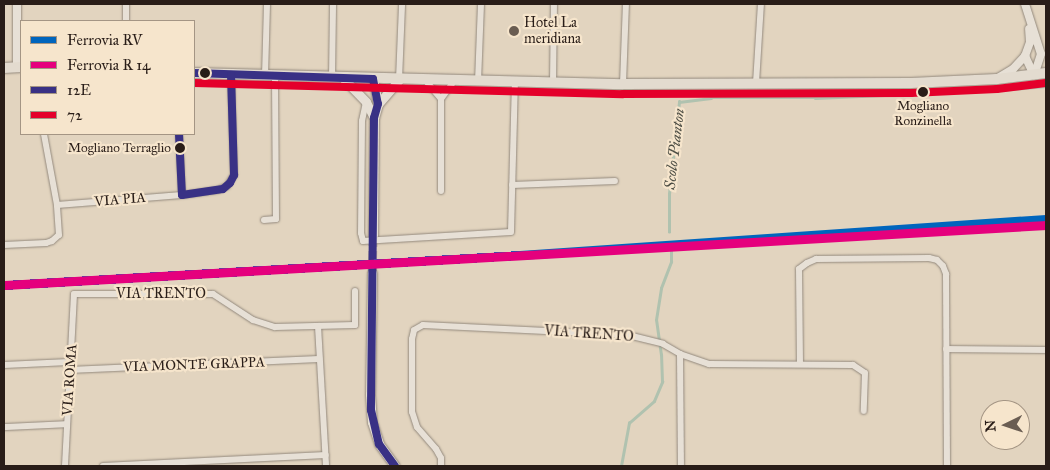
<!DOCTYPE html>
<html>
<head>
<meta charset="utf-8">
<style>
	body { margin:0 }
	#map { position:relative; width:1050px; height:470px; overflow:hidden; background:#e2d4bf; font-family:"IM FELL Great Primer",serif }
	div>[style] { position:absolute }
	.stream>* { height:2.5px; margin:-1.25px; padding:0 1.25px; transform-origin:1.25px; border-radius:1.25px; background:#b0c2af }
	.secondary-tunnel>* { height:9px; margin-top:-4.5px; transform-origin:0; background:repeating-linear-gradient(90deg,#bdaf9e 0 9px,transparent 0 13.5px) }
	.roads { filter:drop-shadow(0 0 1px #93897d) drop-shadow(0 0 1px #93897d) }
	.minor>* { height:6px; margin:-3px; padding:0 3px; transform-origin:3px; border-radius:3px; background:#e7e0d6 }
	.tertiary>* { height:8px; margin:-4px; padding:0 4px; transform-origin:4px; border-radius:4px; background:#e7e0d6 }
	.secondary>* { height:9px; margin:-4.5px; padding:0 4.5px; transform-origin:4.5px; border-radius:4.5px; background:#e7e0d6 }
	.primary>* { height:10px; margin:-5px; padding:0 5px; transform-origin:5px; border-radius:5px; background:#e3dbcf }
	.bus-1>* { height:8px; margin:-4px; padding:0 4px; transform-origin:4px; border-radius:4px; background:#393185 }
	.bus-2>* { height:8px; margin:-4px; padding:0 4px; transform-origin:4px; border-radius:4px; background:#e4002b }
	.rail-1>* { height:9px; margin:-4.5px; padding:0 4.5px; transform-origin:4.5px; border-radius:4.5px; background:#0065bd }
	.rail-2>* { height:9px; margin:-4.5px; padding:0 4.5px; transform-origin:4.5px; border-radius:4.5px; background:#e5007d }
	.dots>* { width:14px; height:14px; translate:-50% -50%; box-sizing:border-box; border:2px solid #f6e5cc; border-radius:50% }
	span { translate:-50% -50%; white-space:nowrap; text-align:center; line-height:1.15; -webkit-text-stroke:4.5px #f6e5cc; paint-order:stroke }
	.bus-label { font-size:13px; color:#291d18 }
	.right { translate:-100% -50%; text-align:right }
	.poi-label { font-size:14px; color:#291d18 }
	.left { translate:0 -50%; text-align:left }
	.street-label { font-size:14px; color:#291d18 }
	.water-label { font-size:15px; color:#4b4c43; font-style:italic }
	.frame { position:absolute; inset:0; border:5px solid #291d18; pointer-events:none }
	.legend { position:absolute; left:20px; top:20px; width:175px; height:115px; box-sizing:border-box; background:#f6e5cc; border:1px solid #a49584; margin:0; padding:6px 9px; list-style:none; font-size:15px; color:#291d18 }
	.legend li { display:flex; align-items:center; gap:10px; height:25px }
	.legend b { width:25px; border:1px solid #a49584 }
	.north { position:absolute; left:980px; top:400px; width:50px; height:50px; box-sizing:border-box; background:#f6e5cc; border:1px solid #a49584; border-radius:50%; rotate:266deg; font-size:14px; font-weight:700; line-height:20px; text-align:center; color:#291d18 }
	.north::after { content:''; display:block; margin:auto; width:18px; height:22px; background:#6a5d52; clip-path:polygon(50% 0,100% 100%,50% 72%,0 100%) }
</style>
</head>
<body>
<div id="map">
	<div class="stream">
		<div style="left:669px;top:232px;width:38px;rotate:-90deg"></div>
		<div style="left:669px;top:194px;width:93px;rotate:-83.8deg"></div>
		<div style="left:679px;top:102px;width:32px;rotate:-7deg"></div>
		<div style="left:711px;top:98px;width:104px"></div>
		<div style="left:815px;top:98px;width:185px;rotate:-2.5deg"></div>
		<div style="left:1000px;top:90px;width:46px;rotate:-5deg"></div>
		<div style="left:621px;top:466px;width:44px;rotate:-79.5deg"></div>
		<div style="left:629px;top:423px;width:33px;rotate:-41deg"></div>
		<div style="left:654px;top:401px;width:21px;rotate:-67deg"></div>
		<div style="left:662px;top:382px;width:27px;rotate:-92deg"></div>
		<div style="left:661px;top:355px;width:35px;rotate:-98deg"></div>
		<div style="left:656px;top:320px;width:32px;rotate:-81deg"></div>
		<div style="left:661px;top:288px;width:28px;rotate:-69deg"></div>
		<div style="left:671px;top:262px;width:12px;rotate:-90deg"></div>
	</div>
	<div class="secondary-tunnel">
		<div style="left:372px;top:273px;width:38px;rotate:-88deg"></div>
	</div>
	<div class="roads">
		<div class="minor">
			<div style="left:126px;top:21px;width:17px;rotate:-90deg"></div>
			<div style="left:265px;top:76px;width:72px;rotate:-88.4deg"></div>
			<div style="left:332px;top:78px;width:74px;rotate:-89.2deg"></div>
			<div style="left:399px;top:80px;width:76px;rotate:-87.7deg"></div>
			<div style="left:426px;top:81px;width:23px;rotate:50deg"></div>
			<div style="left:478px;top:82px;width:78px;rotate:-87.8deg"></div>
			<div style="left:553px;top:83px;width:79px;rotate:-89.3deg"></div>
			<div style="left:756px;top:83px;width:79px;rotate:-86.4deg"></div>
			<div style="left:623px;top:84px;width:80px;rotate:-87.9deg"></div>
			<div style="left:366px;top:102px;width:19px;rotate:102deg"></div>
			<div style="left:362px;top:121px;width:112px;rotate:90.5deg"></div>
			<div style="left:361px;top:233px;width:8px;rotate:76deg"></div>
			<div style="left:363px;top:241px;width:148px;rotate:-3.5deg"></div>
			<div style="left:511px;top:232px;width:150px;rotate:-88.5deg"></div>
			<div style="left:179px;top:134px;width:61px;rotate:87.2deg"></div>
			<div style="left:512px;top:185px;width:103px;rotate:-2.2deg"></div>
			<div style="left:441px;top:191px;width:92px;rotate:-90deg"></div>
			<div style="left:441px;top:99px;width:22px;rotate:-54deg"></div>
			<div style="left:57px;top:205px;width:125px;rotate:-4.6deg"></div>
			<div style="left:182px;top:195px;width:36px;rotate:-8deg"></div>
			<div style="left:218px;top:190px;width:10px;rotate:-24deg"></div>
			<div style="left:227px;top:186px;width:13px;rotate:-58deg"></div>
			<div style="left:234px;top:175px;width:100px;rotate:-91.7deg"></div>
			<div style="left:264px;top:220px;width:12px;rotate:-5deg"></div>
			<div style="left:276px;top:219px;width:143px;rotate:-90.4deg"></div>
			<div style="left:4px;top:245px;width:42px;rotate:-2.7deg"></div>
			<div style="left:46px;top:243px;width:6px;rotate:-18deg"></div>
			<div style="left:52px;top:241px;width:9px;rotate:-41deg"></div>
			<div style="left:59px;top:235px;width:30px;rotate:-94deg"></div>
			<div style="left:57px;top:205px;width:72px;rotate:-100.4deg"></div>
			<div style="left:318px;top:326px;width:140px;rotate:86.7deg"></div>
			<div style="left:946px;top:349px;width:100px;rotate:0.6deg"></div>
			<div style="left:680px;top:354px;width:112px;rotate:89.5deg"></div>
			<div style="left:800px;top:364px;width:95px;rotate:-90.6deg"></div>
			<div style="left:799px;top:269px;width:10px;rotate:-37deg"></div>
			<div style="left:807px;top:263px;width:10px;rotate:-24deg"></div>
			<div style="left:816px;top:259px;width:113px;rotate:-0.5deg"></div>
			<div style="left:929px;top:258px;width:8px;rotate:14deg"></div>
			<div style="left:937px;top:260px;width:8px;rotate:45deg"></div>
			<div style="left:943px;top:266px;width:9px;rotate:69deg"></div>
			<div style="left:946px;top:274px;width:192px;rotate:89.7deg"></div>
			<div style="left:4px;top:365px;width:65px;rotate:-2.6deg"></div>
			<div style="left:69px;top:370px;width:250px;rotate:-2.5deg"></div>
			<div style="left:4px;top:427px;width:63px;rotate:-2.7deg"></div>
			<div style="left:65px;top:466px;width:172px;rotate:-87deg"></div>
			<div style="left:74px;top:294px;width:139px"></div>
			<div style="left:213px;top:294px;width:48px;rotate:33deg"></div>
			<div style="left:253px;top:320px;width:23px;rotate:18deg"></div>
			<div style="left:275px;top:327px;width:80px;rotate:-1.4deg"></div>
			<div style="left:355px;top:325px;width:34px;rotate:-90deg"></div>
			<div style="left:103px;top:466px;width:223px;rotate:-2.8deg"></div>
			<div style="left:441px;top:466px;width:8px;rotate:-90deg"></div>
			<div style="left:441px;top:458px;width:10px;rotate:-119deg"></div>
			<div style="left:436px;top:449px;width:29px;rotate:-131deg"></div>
			<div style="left:417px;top:427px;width:16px;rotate:-108deg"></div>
			<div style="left:412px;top:412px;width:73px;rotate:-90deg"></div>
			<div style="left:412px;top:339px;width:9px;rotate:-77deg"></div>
			<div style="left:414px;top:330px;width:10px;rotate:-29deg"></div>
			<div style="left:423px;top:325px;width:205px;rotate:2.8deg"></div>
			<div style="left:628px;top:335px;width:36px;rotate:14deg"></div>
			<div style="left:663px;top:344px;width:20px;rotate:30deg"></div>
			<div style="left:680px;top:354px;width:31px;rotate:19deg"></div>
			<div style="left:709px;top:364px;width:144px;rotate:0.4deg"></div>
			<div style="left:853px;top:365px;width:14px;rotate:34deg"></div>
			<div style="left:865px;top:373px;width:38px;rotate:92deg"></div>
		</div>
		<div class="tertiary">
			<div style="left:1025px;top:4px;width:52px;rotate:72.3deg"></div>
			<div style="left:1041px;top:54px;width:22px;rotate:108deg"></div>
			<div style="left:1025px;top:56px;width:21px;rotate:65deg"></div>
			<div style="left:17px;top:68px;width:64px;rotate:-90deg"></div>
			<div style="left:998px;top:78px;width:17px;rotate:-31deg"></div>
			<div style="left:1013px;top:69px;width:18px;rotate:-47deg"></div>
			<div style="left:1025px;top:56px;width:15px;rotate:-70deg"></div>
			<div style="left:1030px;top:42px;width:13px;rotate:-94deg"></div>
		</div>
		<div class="secondary">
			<div style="left:343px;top:78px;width:33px;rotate:46deg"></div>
			<div style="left:366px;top:102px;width:18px;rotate:63deg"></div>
			<div style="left:378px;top:104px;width:32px;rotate:-49deg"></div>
			<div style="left:373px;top:235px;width:117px;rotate:-89.5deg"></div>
			<div style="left:374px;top:118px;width:15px;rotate:-74deg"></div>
			<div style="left:378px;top:104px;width:25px;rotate:-101deg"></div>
			<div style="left:372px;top:273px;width:121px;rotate:90.9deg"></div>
			<div style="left:370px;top:394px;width:28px;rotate:86deg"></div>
			<div style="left:372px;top:422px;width:23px;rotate:72deg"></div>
			<div style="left:379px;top:444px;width:27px;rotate:54deg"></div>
		</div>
		<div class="primary">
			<div style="left:4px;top:68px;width:17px;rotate:-3deg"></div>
			<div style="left:194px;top:73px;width:429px;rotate:1.5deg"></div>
			<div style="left:623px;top:84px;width:288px;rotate:-0.2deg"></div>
			<div style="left:911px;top:83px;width:86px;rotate:-2.7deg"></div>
			<div style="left:997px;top:79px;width:49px;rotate:-7deg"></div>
		</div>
	</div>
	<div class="bus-1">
		<div style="left:194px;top:73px;width:179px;rotate:1.9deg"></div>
		<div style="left:373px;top:79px;width:25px;rotate:79deg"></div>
		<div style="left:378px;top:104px;width:15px;rotate:106deg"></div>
		<div style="left:374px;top:118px;width:292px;rotate:90.6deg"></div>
		<div style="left:371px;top:410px;width:35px;rotate:77deg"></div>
		<div style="left:379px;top:444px;width:27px;rotate:54deg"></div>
		<div style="left:179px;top:134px;width:61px;rotate:87.2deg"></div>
		<div style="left:182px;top:195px;width:41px;rotate:-8.3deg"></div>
		<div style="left:223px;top:189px;width:9px;rotate:-41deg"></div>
		<div style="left:230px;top:183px;width:9px;rotate:-63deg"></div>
		<div style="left:234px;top:175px;width:100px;rotate:-91.7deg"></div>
	</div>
	<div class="bus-2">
		<div style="left:194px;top:83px;width:429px;rotate:1.5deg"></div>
		<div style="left:623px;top:94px;width:288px;rotate:-0.2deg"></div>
		<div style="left:911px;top:93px;width:86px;rotate:-2.7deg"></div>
		<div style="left:997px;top:89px;width:49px;rotate:-7deg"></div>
	</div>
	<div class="rail-1">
		<div style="left:4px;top:285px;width:517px;rotate:-3.33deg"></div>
		<div style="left:520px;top:255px;width:527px;rotate:-3.92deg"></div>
	</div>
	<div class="rail-2">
		<div style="left:5px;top:285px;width:1043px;rotate:-3.3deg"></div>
	</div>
	<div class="dots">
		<div style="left:514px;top:31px;background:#6a5d52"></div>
		<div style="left:205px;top:73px;background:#291d18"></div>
		<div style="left:923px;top:92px;background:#291d18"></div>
		<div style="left:180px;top:148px;background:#291d18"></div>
	</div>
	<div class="bus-label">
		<span style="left:923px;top:114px">Mogliano<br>Ronzinella</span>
		<span class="right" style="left:171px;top:148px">Mogliano Terraglio</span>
	</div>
	<div class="poi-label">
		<span class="left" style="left:524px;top:31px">Hotel La<br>meridiana</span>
	</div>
	<div class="street-label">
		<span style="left:120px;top:200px;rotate:-5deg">VIA PIA</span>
		<span style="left:161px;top:294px">VIA TRENTO</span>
		<span style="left:589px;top:334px;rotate:4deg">VIA TRENTO</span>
		<span style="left:194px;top:365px;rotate:-2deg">VIA MONTE GRAPPA</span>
		<span style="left:70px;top:380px;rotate:-86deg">VIA ROMA</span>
	</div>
	<div class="water-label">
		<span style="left:675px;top:149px;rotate:-83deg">Scolo Pianton</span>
	</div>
	<div class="frame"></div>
	<ul class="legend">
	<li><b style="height:6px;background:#0065bd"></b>Ferrovia RV</li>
	<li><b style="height:6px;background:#e5007d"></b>Ferrovia R 14</li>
	<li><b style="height:6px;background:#393185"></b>12E</li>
	<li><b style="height:6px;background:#e4002b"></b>72</li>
	</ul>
	<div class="north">N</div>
</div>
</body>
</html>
